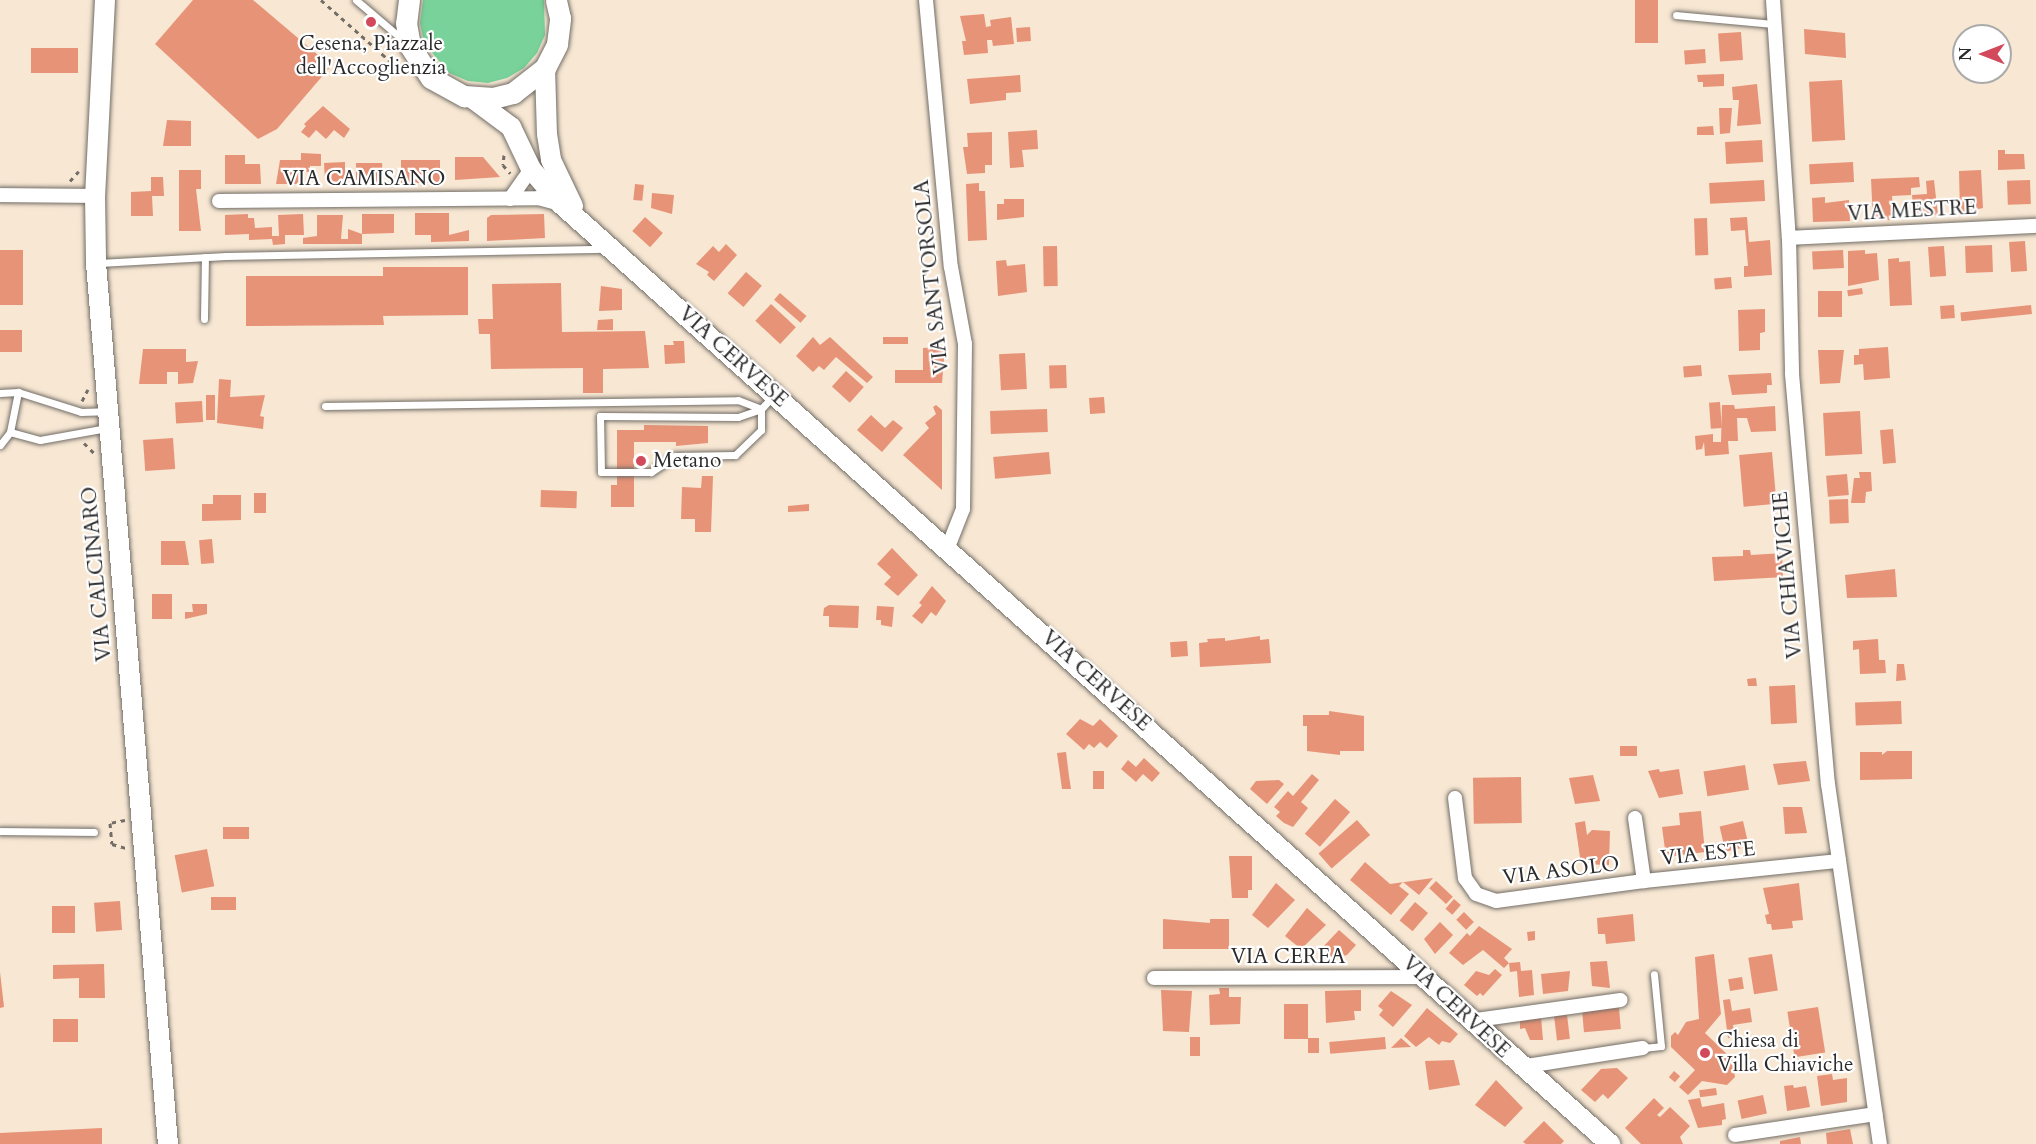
<!DOCTYPE html>
<html>
<head>
<meta charset="utf-8">
<style>
	body { margin:0 }
	#map { position:relative; width:2036px; height:1144px; overflow:hidden; background:#f7e7d3; font-family:Cardo,serif }
	div>[style] { position:absolute }
	.green>* { inset:0; background:#78d299 }
	.building>* { inset:0; background:#e79377; transform-origin:0 0 }
	.path>* { height:3px; margin-top:-1.5px; transform-origin:0; background:repeating-linear-gradient(90deg,#726d66 0 4.5px,transparent 0 9px) }
	.roads { filter:drop-shadow(0 0 2px #726d66) drop-shadow(0 0 2px #726d66) }
	.service>* { height:7px; margin:-3.5px; padding:0 3.5px; transform-origin:3.5px; border-radius:3.5px; background:#fff }
	.minor>* { height:14px; margin:-7px; padding:0 7px; transform-origin:7px; border-radius:7px; background:#fff }
	.secondary>* { height:20px; margin:-10px; padding:0 10px; transform-origin:10px; border-radius:10px; background:#fff }
	.primary>* { height:21px; margin:-10.5px; padding:0 10.5px; transform-origin:10.5px; border-radius:10.5px; background:#fff }
	.dots>* { width:16px; height:16px; translate:-50% -50%; box-sizing:border-box; border:3px solid #fff; border-radius:50% }
	span { translate:-50% -50%; white-space:nowrap; text-align:center; line-height:1.15; -webkit-text-stroke:4.5px #fff; paint-order:stroke }
	.poi-label { font-size:21px; color:#2b2b2b }
	.left { translate:0 -50%; text-align:left }
	.street-label { font-size:21px; color:#2b2b2b }
	.north { position:absolute; left:1952px; top:24px; width:60px; height:60px; box-sizing:border-box; background:#fff; border:2px solid #aaa; border-radius:50%; rotate:270deg; font-size:16px; font-weight:700; line-height:24px; text-align:center; color:#2b2b2b }
	.north::after { content:''; display:block; margin:auto; width:21px; height:27px; background:#d1495b; clip-path:polygon(50% 0,100% 100%,50% 72%,0 100%) }
</style>
</head>
<body>
<div id="map">
	<div class="green">
		<div style="clip-path:polygon(423px 0,544px 0,545px 35px,537px 53px,524px 68px,507px 78px,488px 83px,468px 81px,449px 73px,424px 43px,420px 23px)"></div>
	</div>
	<div class="building">
		<div style="clip-path:polygon(193px 0,253px 0,331px 66px,277px 129px,258px 139px,155px 44px)"></div>
		<div style="left:1635px;top:0;width:23px;height:43px"></div>
		<div style="clip-path:polygon(984px 14px,986px 27px,991px 26px,990px 20px,1011px 17px,1014px 44px,993px 46px,992px 40px,987px 40px,988px 53px,964px 55px,962px 41px,966px 41px,960px 16px)"></div>
		<div style="left:1030px;top:27px;width:14px;height:14px;rotate:86deg"></div>
		<div style="clip-path:polygon(1804px 29px,1845px 33px,1846px 58px,1805px 54px)"></div>
		<div style="left:1741px;top:32px;width:28px;height:23px;rotate:86deg"></div>
		<div style="left:78px;top:48px;width:25px;height:47px;rotate:90deg"></div>
		<div style="left:1705px;top:49px;width:14px;height:21px;rotate:86deg"></div>
		<div style="clip-path:polygon(1724px 74px,1724px 86px,1703px 87px,1703px 82px,1698px 82px,1697px 75px)"></div>
		<div style="clip-path:polygon(1020px 75px,1021px 92px,1006px 93px,1006px 100px,970px 104px,967px 79px)"></div>
		<div style="left:1842px;top:80px;width:60px;height:33px;rotate:87deg"></div>
		<div style="clip-path:polygon(1757px 84px,1761px 124px,1737px 126px,1739px 100px,1733px 100px,1732px 87px)"></div>
		<div style="clip-path:polygon(323px 106px,350px 129px,344px 138px,334px 130px,326px 139px,316px 130px,309px 138px,301px 132px,306px 126px,304px 124px)"></div>
		<div style="clip-path:polygon(1719px 108px,1732px 108px,1730px 133px,1720px 134px)"></div>
		<div style="clip-path:polygon(167px 120px,191px 121px,191px 146px,163px 146px)"></div>
		<div style="clip-path:polygon(1713px 126px,1714px 135px,1697px 135px,1697px 127px)"></div>
		<div style="clip-path:polygon(1037px 130px,1038px 149px,1022px 150px,1024px 167px,1010px 168px,1008px 132px)"></div>
		<div style="clip-path:polygon(992px 132px,992px 165px,985px 165px,985px 173px,967px 174px,963px 147px,968px 147px,967px 133px)"></div>
		<div style="left:1762px;top:140px;width:22px;height:37px;rotate:87deg"></div>
		<div style="clip-path:polygon(1998px 150px,2005px 150px,2005px 154px,2024px 154px,2025px 169px,1998px 170px)"></div>
		<div style="clip-path:polygon(301px 153px,321px 154px,321px 166px,310px 166px,310px 172px,305px 172px,305px 184px,276px 184px,280px 160px,301px 160px)"></div>
		<div style="clip-path:polygon(225px 155px,245px 155px,245px 164px,260px 164px,261px 184px,225px 184px)"></div>
		<div style="clip-path:polygon(455px 157px,483px 157px,500px 177px,455px 180px)"></div>
		<div style="left:401px;top:160px;width:39px;height:23px"></div>
		<div style="clip-path:polygon(345px 162px,345px 182px,325px 181px,324px 163px)"></div>
		<div style="left:1853px;top:162px;width:20px;height:44px;rotate:87deg"></div>
		<div style="clip-path:polygon(356px 163px,382px 163px,383px 182px,356px 180px)"></div>
		<div style="clip-path:polygon(179px 170px,201px 170px,201px 189px,196px 189px,201px 231px,179px 231px)"></div>
		<div style="clip-path:polygon(1981px 170px,1983px 208px,1960px 213px,1959px 171px)"></div>
		<div style="clip-path:polygon(151px 177px,163px 177px,164px 196px,152px 196px,153px 216px,131px 216px,131px 192px,151px 191px)"></div>
		<div style="clip-path:polygon(1919px 177px,1920px 187px,1911px 188px,1911px 195px,1892px 196px,1894px 220px,1873px 221px,1871px 179px)"></div>
		<div style="left:1764px;top:180px;width:21px;height:55px;rotate:87deg"></div>
		<div style="clip-path:polygon(1934px 180px,1938px 215px,1914px 216px,1912px 195px,1927px 194px,1926px 181px)"></div>
		<div style="left:2030px;top:180px;width:24px;height:23px;rotate:88deg"></div>
		<div style="clip-path:polygon(979px 183px,979px 191px,985px 191px,987px 240px,968px 241px,966px 184px)"></div>
		<div style="left:635px;top:184px;width:9px;height:16px;rotate:6deg"></div>
		<div style="clip-path:polygon(652px 193px,674px 195px,672px 214px,651px 208px)"></div>
		<div style="clip-path:polygon(1825px 197px,1825px 203px,1849px 200px,1850px 221px,1813px 222px,1812px 198px)"></div>
		<div style="clip-path:polygon(1004px 199px,1024px 199px,1024px 217px,997px 220px,997px 204px,1004px 204px)"></div>
		<div style="clip-path:polygon(415px 213px,449px 213px,449px 235px,469px 230px,469px 241px,431px 242px,431px 235px,415px 235px)"></div>
		<div style="clip-path:polygon(248px 214px,248px 218px,254px 218px,255px 228px,272px 227px,272px 236px,279px 236px,278px 215px,303px 214px,304px 235px,285px 235px,285px 244px,273px 245px,272px 239px,249px 240px,249px 234px,225px 235px,225px 215px)"></div>
		<div style="clip-path:polygon(362px 214px,394px 214px,394px 233px,362px 234px,362px 244px,303px 244px,303px 238px,317px 236px,317px 215px,343px 215px,341px 239px,348px 239px,348px 229px,362px 234px)"></div>
		<div style="clip-path:polygon(544px 214px,545px 238px,487px 241px,487px 218px,491px 215px)"></div>
		<div style="left:645px;top:217px;width:24px;height:19px;rotate:42deg"></div>
		<div style="clip-path:polygon(1747px 217px,1749px 242px,1770px 240px,1772px 275px,1744px 277px,1744px 266px,1748px 266px,1745px 230px,1731px 231px,1730px 218px)"></div>
		<div style="left:1707px;top:218px;width:37px;height:13px;rotate:88deg"></div>
		<div style="left:2025px;top:241px;width:30px;height:16px;rotate:86deg"></div>
		<div style="clip-path:polygon(726px 244px,737px 255px,714px 281px,707px 275px,709px 272px,696px 264px,713px 246px,719px 252px)"></div>
		<div style="left:1992px;top:245px;width:27px;height:27px;rotate:88deg"></div>
		<div style="left:1057px;top:246px;width:40px;height:14px;rotate:89deg"></div>
		<div style="left:1944px;top:246px;width:30px;height:16px;rotate:86deg"></div>
		<div style="left:0;top:250px;width:23px;height:55px"></div>
		<div style="left:1843px;top:250px;width:18px;height:31px;rotate:87deg"></div>
		<div style="clip-path:polygon(1865px 250px,1865px 254px,1877px 253px,1879px 280px,1848px 286px,1848px 251px)"></div>
		<div style="clip-path:polygon(1899px 258px,1899px 262px,1910px 261px,1912px 305px,1890px 306px,1888px 259px)"></div>
		<div style="clip-path:polygon(1006px 260px,1007px 266px,1025px 264px,1027px 292px,998px 296px,996px 261px)"></div>
		<div style="clip-path:polygon(383px 267px,468px 267px,468px 315px,383px 316px,384px 325px,246px 326px,246px 276px,383px 276px)"></div>
		<div style="left:746px;top:272px;width:21px;height:28px;rotate:41deg"></div>
		<div style="left:1731px;top:277px;width:11px;height:17px;rotate:85deg"></div>
		<div style="clip-path:polygon(561px 283px,562px 332px,645px 331px,649px 368px,603px 369px,603px 393px,583px 393px,583px 368px,491px 369px,490px 334px,479px 334px,478px 319px,493px 319px,492px 284px)"></div>
		<div style="clip-path:polygon(601px 286px,622px 289px,622px 310px,599px 311px)"></div>
		<div style="left:1862px;top:288px;width:6px;height:15px;rotate:81deg"></div>
		<div style="left:1818px;top:291px;width:24px;height:26px"></div>
		<div style="left:780px;top:293px;width:35px;height:9px;rotate:41deg"></div>
		<div style="left:771px;top:304px;width:34px;height:23px;rotate:43deg"></div>
		<div style="left:1954px;top:305px;width:13px;height:14px;rotate:86deg"></div>
		<div style="left:2031px;top:305px;width:9px;height:71px;rotate:84deg"></div>
		<div style="clip-path:polygon(1765px 309px,1765px 332px,1760px 333px,1760px 350px,1739px 351px,1738px 310px)"></div>
		<div style="clip-path:polygon(613px 319px,613px 330px,597px 330px,598px 320px)"></div>
		<div style="left:0;top:330px;width:22px;height:22px"></div>
		<div style="clip-path:polygon(813px 337px,820px 345px,830px 337px,873px 377px,867px 383px,836px 357px,824px 370px,819px 366px,813px 372px,796px 356px)"></div>
		<div style="left:908px;top:337px;width:7px;height:25px;rotate:90deg"></div>
		<div style="clip-path:polygon(673px 341px,684px 341px,685px 363px,665px 364px,664px 345px,674px 345px)"></div>
		<div style="clip-path:polygon(945px 347px,942px 383px,895px 383px,895px 370px,923px 370px,923px 348px)"></div>
		<div style="clip-path:polygon(1888px 347px,1890px 378px,1864px 380px,1863px 364px,1854px 365px,1854px 355px,1859px 355px,1859px 349px)"></div>
		<div style="clip-path:polygon(143px 349px,186px 349px,186px 362px,198px 361px,193px 383px,178px 384px,178px 372px,167px 372px,167px 384px,139px 384px)"></div>
		<div style="clip-path:polygon(1818px 350px,1844px 350px,1840px 383px,1820px 384px)"></div>
		<div style="left:1025px;top:353px;width:36px;height:26px;rotate:87deg"></div>
		<div style="left:1066px;top:365px;width:23px;height:17px;rotate:88deg"></div>
		<div style="left:1701px;top:365px;width:11px;height:18px;rotate:85deg"></div>
		<div style="left:846px;top:371px;width:24px;height:21px;rotate:42deg"></div>
		<div style="clip-path:polygon(1771px 373px,1772px 385px,1767px 385px,1767px 393px,1732px 395px,1728px 375px)"></div>
		<div style="clip-path:polygon(219px 379px,231px 380px,230px 397px,265px 395px,260px 416px,264px 417px,263px 429px,217px 423px)"></div>
		<div style="left:206px;top:395px;width:9px;height:25px"></div>
		<div style="left:1104px;top:397px;width:16px;height:15px;rotate:86deg"></div>
		<div style="left:202px;top:401px;width:21px;height:27px;rotate:87deg"></div>
		<div style="left:1720px;top:402px;width:26px;height:11px;rotate:86deg"></div>
		<div style="clip-path:polygon(936px 405px,942px 410px,942px 490px,903px 455px,929px 428px,925px 423px,936px 414px,933px 407px)"></div>
		<div style="clip-path:polygon(1722px 405px,1734px 405px,1735px 409px,1775px 406px,1776px 431px,1751px 432px,1747px 418px,1737px 418px,1738px 441px,1728px 441px,1729px 454px,1705px 456px,1704px 442px,1702px 449px,1696px 450px,1695px 436px,1713px 434px,1713px 442px,1721px 442px)"></div>
		<div style="left:1047px;top:409px;width:23px;height:57px;rotate:88deg"></div>
		<div style="left:1860px;top:411px;width:43px;height:37px;rotate:87deg"></div>
		<div style="clip-path:polygon(871px 415px,885px 428px,893px 420px,903px 428px,882px 452px,857px 430px)"></div>
		<div style="clip-path:polygon(644px 425px,708px 426px,708px 443px,676px 446px,676px 442px,634px 442px,634px 507px,611px 507px,611px 485px,617px 485px,617px 430px,644px 430px)"></div>
		<div style="left:1893px;top:429px;width:34px;height:13px;rotate:85deg"></div>
		<div style="left:173px;top:438px;width:31px;height:30px;rotate:86deg"></div>
		<div style="left:1049px;top:452px;width:22px;height:56px;rotate:85deg"></div>
		<div style="left:1772px;top:452px;width:52px;height:33px;rotate:85deg"></div>
		<div style="clip-path:polygon(1859px 472px,1871px 472px,1872px 491px,1866px 492px,1865px 503px,1851px 503px,1854px 478px,1860px 478px)"></div>
		<div style="left:1847px;top:474px;width:21px;height:21px;rotate:85deg"></div>
		<div style="clip-path:polygon(702px 476px,713px 476px,711px 532px,695px 532px,695px 519px,681px 519px,682px 487px,701px 488px)"></div>
		<div style="left:541px;top:490px;width:36px;height:17px;rotate:2deg"></div>
		<div style="left:254px;top:493px;width:12px;height:20px"></div>
		<div style="clip-path:polygon(213px 495px,241px 495px,241px 520px,202px 521px,202px 504px,213px 504px)"></div>
		<div style="left:1848px;top:499px;width:24px;height:19px;rotate:88deg"></div>
		<div style="clip-path:polygon(809px 504px,809px 511px,788px 512px,788px 506px)"></div>
		<div style="left:212px;top:539px;width:24px;height:13px;rotate:85deg"></div>
		<div style="clip-path:polygon(161px 541px,185px 541px,189px 565px,161px 565px)"></div>
		<div style="clip-path:polygon(892px 548px,918px 575px,898px 596px,884px 584px,891px 577px,877px 564px)"></div>
		<div style="clip-path:polygon(1743px 550px,1750px 550px,1751px 555px,1782px 553px,1783px 577px,1714px 581px,1712px 557px,1743px 556px)"></div>
		<div style="clip-path:polygon(1895px 569px,1897px 597px,1847px 598px,1845px 575px)"></div>
		<div style="clip-path:polygon(932px 586px,946px 601px,936px 616px,931px 612px,922px 624px,912px 616px,922px 605px,919px 603px)"></div>
		<div style="left:152px;top:594px;width:20px;height:25px"></div>
		<div style="clip-path:polygon(192px 604px,207px 604px,207px 614px,185px 619px,185px 612px,193px 612px)"></div>
		<div style="clip-path:polygon(829px 605px,859px 606px,858px 628px,829px 627px,829px 616px,823px 616px,824px 608px)"></div>
		<div style="clip-path:polygon(877px 606px,894px 607px,892px 627px,881px 625px,881px 620px,876px 620px)"></div>
		<div style="clip-path:polygon(1260px 636px,1260px 640px,1269px 639px,1271px 663px,1200px 667px,1199px 643px,1208px 642px,1207px 639px,1225px 638px,1225px 641px)"></div>
		<div style="clip-path:polygon(1878px 639px,1879px 660px,1885px 660px,1886px 673px,1860px 674px,1859px 649px,1853px 650px,1853px 641px)"></div>
		<div style="left:1187px;top:641px;width:15px;height:17px;rotate:86deg"></div>
		<div style="clip-path:polygon(1897px 664px,1904px 664px,1906px 680px,1896px 681px)"></div>
		<div style="clip-path:polygon(1756px 678px,1757px 686px,1748px 686px,1747px 679px)"></div>
		<div style="left:1795px;top:685px;width:38px;height:26px;rotate:87deg"></div>
		<div style="left:1901px;top:701px;width:23px;height:46px;rotate:88deg"></div>
		<div style="clip-path:polygon(1329px 711px,1364px 716px,1364px 751px,1340px 751px,1340px 755px,1307px 751px,1307px 726px,1303px 726px,1303px 715px,1329px 715px)"></div>
		<div style="clip-path:polygon(1080px 719px,1093px 726px,1100px 719px,1118px 736px,1107px 748px,1100px 742px,1094px 748px,1089px 744px,1084px 750px,1066px 734px)"></div>
		<div style="left:1620px;top:746px;width:17px;height:10px"></div>
		<div style="clip-path:polygon(1887px 751px,1912px 751px,1912px 779px,1860px 780px,1860px 752px,1882px 752px,1882px 755px)"></div>
		<div style="clip-path:polygon(1066px 752px,1069px 776px,1071px 789px,1062px 789px,1057px 753px)"></div>
		<div style="clip-path:polygon(1144px 758px,1160px 773px,1152px 782px,1143px 774px,1136px 782px,1121px 769px,1128px 760px,1136px 767px)"></div>
		<div style="clip-path:polygon(1806px 761px,1810px 781px,1778px 785px,1773px 764px)"></div>
		<div style="left:1745px;top:765px;width:25px;height:42px;rotate:81deg"></div>
		<div style="clip-path:polygon(1659px 769px,1660px 772px,1679px 769px,1683px 794px,1659px 798px,1648px 771px)"></div>
		<div style="left:1093px;top:771px;width:11px;height:18px"></div>
		<div style="clip-path:polygon(1312px 774px,1319px 780px,1301px 802px,1308px 808px,1293px 827px,1284px 823px,1276px 816px,1280px 812px,1274px 807px,1288px 791px,1293px 796px)"></div>
		<div style="clip-path:polygon(1593px 775px,1600px 801px,1575px 804px,1569px 778px)"></div>
		<div style="left:1521px;top:777px;width:46px;height:48px;rotate:89deg"></div>
		<div style="clip-path:polygon(1279px 780px,1284px 784px,1267px 804px,1250px 789px,1256px 781px)"></div>
		<div style="left:1335px;top:799px;width:20px;height:46px;rotate:41deg"></div>
		<div style="clip-path:polygon(1783px 807px,1802px 807px,1807px 833px,1785px 834px)"></div>
		<div style="clip-path:polygon(1701px 811px,1705px 852px,1666px 857px,1662px 827px,1680px 825px,1679px 813px)"></div>
		<div style="left:1357px;top:820px;width:20px;height:51px;rotate:49deg"></div>
		<div style="clip-path:polygon(1585px 821px,1587px 835px,1592px 830px,1610px 831px,1609px 865px,1581px 864px,1575px 823px)"></div>
		<div style="left:1743px;top:821px;width:26px;height:24px;rotate:77deg"></div>
		<div style="left:249px;top:827px;width:12px;height:26px;rotate:90deg"></div>
		<div style="left:207px;top:849px;width:38px;height:33px;rotate:79deg"></div>
		<div style="clip-path:polygon(1229px 856px,1252px 856px,1252px 890px,1248px 890px,1248px 898px,1232px 898px)"></div>
		<div style="clip-path:polygon(1365px 862px,1390px 884px,1433px 878px,1419px 895px,1403px 882px,1399px 886px,1409px 894px,1391px 915px,1350px 880px)"></div>
		<div style="left:1436px;top:881px;width:23px;height:10px;rotate:43deg"></div>
		<div style="clip-path:polygon(1276px 883px,1295px 900px,1268px 928px,1252px 915px)"></div>
		<div style="clip-path:polygon(1799px 883px,1803px 920px,1792px 921px,1793px 928px,1772px 930px,1771px 924px,1767px 924px,1765px 915px,1769px 914px,1763px 888px)"></div>
		<div style="left:211px;top:897px;width:25px;height:13px"></div>
		<div style="left:1454px;top:899px;width:9px;height:13px;rotate:41deg"></div>
		<div style="left:120px;top:901px;width:29px;height:26px;rotate:86deg"></div>
		<div style="left:1415px;top:902px;width:17px;height:24px;rotate:40deg"></div>
		<div style="left:75px;top:906px;width:27px;height:23px;rotate:90deg"></div>
		<div style="clip-path:polygon(1307px 908px,1326px 925px,1301px 949px,1285px 936px)"></div>
		<div style="left:1464px;top:912px;width:14px;height:11px;rotate:45deg"></div>
		<div style="clip-path:polygon(1633px 914px,1635px 941px,1606px 944px,1605px 934px,1598px 934px,1597px 918px)"></div>
		<div style="clip-path:polygon(1163px 919px,1210px 923px,1210px 919px,1229px 919px,1229px 949px,1163px 949px)"></div>
		<div style="clip-path:polygon(1440px 922px,1453px 935px,1435px 954px,1424px 939px)"></div>
		<div style="clip-path:polygon(1479px 926px,1512px 949px,1504px 958px,1509px 963px,1504px 968px,1483px 950px,1463px 965px,1449px 953px,1467px 933px,1470px 936px)"></div>
		<div style="clip-path:polygon(1339px 930px,1356px 945px,1347px 955px,1333px 958px,1322px 948px)"></div>
		<div style="clip-path:polygon(1535px 931px,1535px 940px,1528px 941px,1527px 932px)"></div>
		<div style="clip-path:polygon(1714px 954px,1721px 1014px,1705px 1033px,1732px 1059px,1735px 1077px,1727px 1085px,1702px 1081px,1688px 1095px,1679px 1087px,1695px 1070px,1671px 1047px,1671px 1036px,1675px 1032px,1678px 1035px,1686px 1022px,1699px 1019px,1695px 957px)"></div>
		<div style="left:1772px;top:954px;width:37px;height:24px;rotate:81deg"></div>
		<div style="clip-path:polygon(1607px 961px,1610px 988px,1592px 986px,1590px 962px)"></div>
		<div style="clip-path:polygon(1520px 962px,1521px 971px,1532px 970px,1534px 995px,1519px 997px,1517px 971px,1510px 972px,1509px 963px)"></div>
		<div style="clip-path:polygon(104px 964px,105px 998px,79px 998px,79px 978px,53px 979px,53px 965px)"></div>
		<div style="clip-path:polygon(1495px 969px,1502px 975px,1483px 996px,1480px 993px,1477px 996px,1464px 985px,1476px 971px,1489px 975px)"></div>
		<div style="clip-path:polygon(1570px 971px,1568px 991px,1543px 994px,1541px 974px)"></div>
		<div style="clip-path:polygon(0 972px,4px 1007px,0 1008px)"></div>
		<div style="left:1742px;top:977px;width:12px;height:14px;rotate:81deg"></div>
		<div style="clip-path:polygon(1219px 988px,1229px 988px,1229px 997px,1241px 997px,1240px 1024px,1210px 1025px,1209px 995px,1220px 994px)"></div>
		<div style="clip-path:polygon(1161px 990px,1192px 991px,1189px 1032px,1163px 1031px)"></div>
		<div style="clip-path:polygon(1361px 990px,1361px 1011px,1354px 1011px,1355px 1020px,1326px 1023px,1325px 991px)"></div>
		<div style="clip-path:polygon(1391px 991px,1412px 1005px,1393px 1027px,1379px 1015px,1383px 1010px,1378px 1006px)"></div>
		<div style="clip-path:polygon(1730px 999px,1732px 1011px,1750px 1008px,1752px 1022px,1733px 1025px,1735px 1037px,1728px 1038px,1723px 1000px)"></div>
		<div style="left:1308px;top:1004px;width:35px;height:24px;rotate:90deg"></div>
		<div style="left:1818px;top:1007px;width:46px;height:31px;rotate:81deg"></div>
		<div style="clip-path:polygon(1427px 1008px,1458px 1034px,1450px 1043px,1442px 1041px,1439px 1045px,1429px 1037px,1416px 1047px,1404px 1036px)"></div>
		<div style="left:1619px;top:1008px;width:21px;height:37px;rotate:85deg"></div>
		<div style="left:1567px;top:1015px;width:24px;height:13px;rotate:83deg"></div>
		<div style="clip-path:polygon(1541px 1017px,1543px 1040px,1530px 1040px,1525px 1028px,1520px 1029px,1520px 1018px)"></div>
		<div style="left:53px;top:1019px;width:25px;height:23px"></div>
		<div style="left:1190px;top:1037px;width:10px;height:19px"></div>
		<div style="left:1385px;top:1037px;width:12px;height:56px;rotate:85deg"></div>
		<div style="left:1319px;top:1038px;width:15px;height:11px;rotate:90deg"></div>
		<div style="clip-path:polygon(1401px 1038px,1411px 1047px,1391px 1048px)"></div>
		<div style="clip-path:polygon(1454px 1060px,1460px 1085px,1429px 1090px,1425px 1061px)"></div>
		<div style="clip-path:polygon(1617px 1068px,1628px 1078px,1608px 1099px,1603px 1094px,1595px 1102px,1581px 1090px,1601px 1069px)"></div>
		<div style="left:1674px;top:1071px;width:8px;height:8px;rotate:40deg"></div>
		<div style="clip-path:polygon(1832px 1074px,1833px 1080px,1847px 1078px,1847px 1102px,1821px 1106px,1817px 1076px)"></div>
		<div style="clip-path:polygon(1496px 1080px,1523px 1108px,1505px 1127px,1475px 1105px)"></div>
		<div style="clip-path:polygon(1793px 1085px,1794px 1088px,1806px 1086px,1810px 1107px,1787px 1111px,1784px 1086px)"></div>
		<div style="left:1716px;top:1088px;width:7px;height:17px;rotate:82deg"></div>
		<div style="left:1763px;top:1095px;width:19px;height:26px;rotate:78deg"></div>
		<div style="clip-path:polygon(1654px 1098px,1664px 1108px,1657px 1115px,1660px 1117px,1670px 1107px,1690px 1126px,1680px 1137px,1683px 1144px,1641px 1144px,1625px 1128px)"></div>
		<div style="clip-path:polygon(1700px 1098px,1702px 1107px,1724px 1103px,1726px 1119px,1722px 1120px,1722px 1125px,1698px 1128px,1688px 1100px)"></div>
		<div style="clip-path:polygon(1544px 1121px,1564px 1141px,1561px 1144px,1526px 1144px,1523px 1142px)"></div>
		<div style="clip-path:polygon(102px 1128px,102px 1144px,0 1144px,0 1133px)"></div>
		<div style="clip-path:polygon(1850px 1129px,1853px 1144px,1827px 1144px,1826px 1133px)"></div>
		<div style="clip-path:polygon(1800px 1137px,1801px 1144px,1780px 1144px,1780px 1141px)"></div>
	</div>
	<div class="path">
		<div style="left:321px;top:0;width:115px;rotate:41.5deg"></div>
		<div style="left:504px;top:155px;width:10px;rotate:96deg"></div>
		<div style="left:503px;top:165px;width:11px;rotate:49deg"></div>
		<div style="left:70px;top:181px;width:13px;rotate:-48deg"></div>
		<div style="left:82px;top:401px;width:13px;rotate:-63deg"></div>
		<div style="left:84px;top:443px;width:14px;rotate:45deg"></div>
		<div style="left:125px;top:820px;width:15px;rotate:169deg"></div>
		<div style="left:110px;top:823px;width:21px;rotate:85deg"></div>
		<div style="left:112px;top:844px;width:15px;rotate:16deg"></div>
	</div>
	<div class="roads">
		<div class="service">
			<div style="left:356px;top:0;width:60px;rotate:40.3deg"></div>
			<div style="left:1676px;top:15px;width:97px;rotate:5.3deg"></div>
			<div style="left:99px;top:263px;width:127px;rotate:-3.2deg"></div>
			<div style="left:226px;top:256px;width:380px;rotate:-1.1deg"></div>
			<div style="left:204px;top:319px;width:62px;rotate:-89.1deg"></div>
			<div style="left:0;top:393px;width:18px;rotate:-3deg"></div>
			<div style="left:325px;top:406px;width:413px;rotate:-0.8deg"></div>
			<div style="left:738px;top:400px;width:25px;rotate:21deg"></div>
			<div style="left:761px;top:409px;width:18px;rotate:-47deg"></div>
			<div style="left:761px;top:409px;width:21px;rotate:90deg"></div>
			<div style="left:761px;top:430px;width:36px;rotate:136deg"></div>
			<div style="left:735px;top:455px;width:60px;rotate:179deg"></div>
			<div style="left:675px;top:456px;width:29px;rotate:146deg"></div>
			<div style="left:651px;top:472px;width:50px;rotate:180deg"></div>
			<div style="left:601px;top:472px;width:56px;rotate:-91deg"></div>
			<div style="left:600px;top:416px;width:138px;rotate:0.4deg"></div>
			<div style="left:738px;top:417px;width:24px;rotate:-19deg"></div>
			<div style="left:10px;top:432px;width:31px;rotate:15deg"></div>
			<div style="left:40px;top:440px;width:68px;rotate:-10.2deg"></div>
			<div style="left:0;top:445px;width:16px;rotate:-52deg"></div>
			<div style="left:10px;top:432px;width:41px;rotate:-78.7deg"></div>
			<div style="left:18px;top:392px;width:66px;rotate:17.6deg"></div>
			<div style="left:81px;top:412px;width:24px;rotate:-2deg"></div>
			<div style="left:0;top:831px;width:94px;rotate:0.6deg"></div>
			<div style="left:1643px;top:1048px;width:18px;rotate:-6deg"></div>
			<div style="left:1661px;top:1046px;width:72px;rotate:-95.6deg"></div>
		</div>
		<div class="minor">
			<div style="left:926px;top:0;width:268px;rotate:84.7deg"></div>
			<div style="left:951px;top:267px;width:78px;rotate:79.7deg"></div>
			<div style="left:965px;top:344px;width:165px;rotate:90.7deg"></div>
			<div style="left:963px;top:509px;width:41px;rotate:111.5deg"></div>
			<div style="left:1773px;top:0;width:239px;rotate:86.2deg"></div>
			<div style="left:1789px;top:238px;width:136px;rotate:88.7deg"></div>
			<div style="left:1792px;top:374px;width:412px;rotate:85deg"></div>
			<div style="left:1828px;top:784px;width:364px;rotate:81.8deg"></div>
			<div style="left:0;top:195px;width:95px;rotate:0.6deg"></div>
			<div style="left:510px;top:199px;width:37px;rotate:-55deg"></div>
			<div style="left:219px;top:201px;width:319px;rotate:-0.5deg"></div>
			<div style="left:538px;top:198px;width:24px;rotate:15deg"></div>
			<div style="left:1789px;top:238px;width:247px;rotate:-2.8deg"></div>
			<div style="left:1455px;top:798px;width:81px;rotate:82.9deg"></div>
			<div style="left:1465px;top:878px;width:19px;rotate:55deg"></div>
			<div style="left:1476px;top:894px;width:21px;rotate:19deg"></div>
			<div style="left:1496px;top:901px;width:149px;rotate:-7.7deg"></div>
			<div style="left:1635px;top:818px;width:64px;rotate:81.9deg"></div>
			<div style="left:1644px;top:881px;width:196px;rotate:-5.9deg"></div>
			<div style="left:1154px;top:978px;width:269px;rotate:-0.2deg"></div>
			<div style="left:1469px;top:1021px;width:153px;rotate:-7.9deg"></div>
			<div style="left:1520px;top:1067px;width:124px;rotate:-8.8deg"></div>
			<div style="left:1735px;top:1135px;width:142px;rotate:-8.5deg"></div>
		</div>
		<div class="secondary">
			<div style="left:105px;top:0;width:196px;rotate:92.9deg"></div>
			<div style="left:95px;top:196px;width:67px;rotate:89.1deg"></div>
			<div style="left:96px;top:263px;width:884px;rotate:85.33deg"></div>
			<div style="left:545px;top:68px;width:66px;rotate:88.3deg"></div>
			<div style="left:547px;top:134px;width:26px;rotate:81deg"></div>
			<div style="left:551px;top:160px;width:51px;rotate:64.4deg"></div>
			<div style="left:472px;top:98px;width:49px;rotate:36.6deg"></div>
			<div style="left:511px;top:127px;width:47px;rotate:64.5deg"></div>
			<div style="left:531px;top:169px;width:46px;rotate:49.4deg"></div>
			<div style="left:561px;top:204px;width:1409px;rotate:41.86deg"></div>
		</div>
		<div class="primary">
			<div style="left:409px;top:0;width:23px;rotate:97deg"></div>
			<div style="left:406px;top:23px;width:23px;rotate:80deg"></div>
			<div style="left:410px;top:46px;width:38px;rotate:57deg"></div>
			<div style="left:431px;top:78px;width:38px;rotate:29deg"></div>
			<div style="left:464px;top:96px;width:29px;rotate:4deg"></div>
			<div style="left:493px;top:98px;width:21px;rotate:-14deg"></div>
			<div style="left:513px;top:93px;width:41px;rotate:-38deg"></div>
			<div style="left:545px;top:68px;width:27px;rotate:-63deg"></div>
			<div style="left:557px;top:44px;width:26px;rotate:-83deg"></div>
			<div style="left:560px;top:18px;width:18px;rotate:-103deg"></div>
		</div>
	</div>
	<div class="dots">
		<div style="left:371px;top:22px;background:#d1495b"></div>
		<div style="left:641px;top:461px;background:#d1495b"></div>
		<div style="left:1705px;top:1053px;background:#d1495b"></div>
	</div>
	<div class="poi-label">
		<span style="left:371px;top:56px">Cesena, Piazzale<br>dell'Accoglienzia</span>
		<span class="left" style="left:653px;top:461px">Metano</span>
		<span class="left" style="left:1717px;top:1053px">Chiesa di<br>Villa Chiaviche</span>
	</div>
	<div class="street-label">
		<span style="left:364px;top:179px">VIA CAMISANO</span>
		<span style="left:1912px;top:211px;rotate:-3deg">VIA MESTRE</span>
		<span style="left:932px;top:277px;rotate:-96deg">VIA SANT'ORSOLA</span>
		<span style="left:733px;top:357px;rotate:42deg">VIA CERVESE</span>
		<span style="left:97px;top:574px;rotate:-95deg">VIA CALCINARO</span>
		<span style="left:1788px;top:575px;rotate:-95deg">VIA CHIAVICHE</span>
		<span style="left:1096px;top:681px;rotate:42deg">VIA CERVESE</span>
		<span style="left:1708px;top:854px;rotate:-6deg">VIA ESTE</span>
		<span style="left:1561px;top:871px;rotate:-7deg">VIA ASOLO</span>
		<span style="left:1288px;top:957px">VIA CEREA</span>
		<span style="left:1456px;top:1007px;rotate:43deg">VIA CERVESE</span>
	</div>
	<div class="north">N</div>
</div>
</body>
</html>
